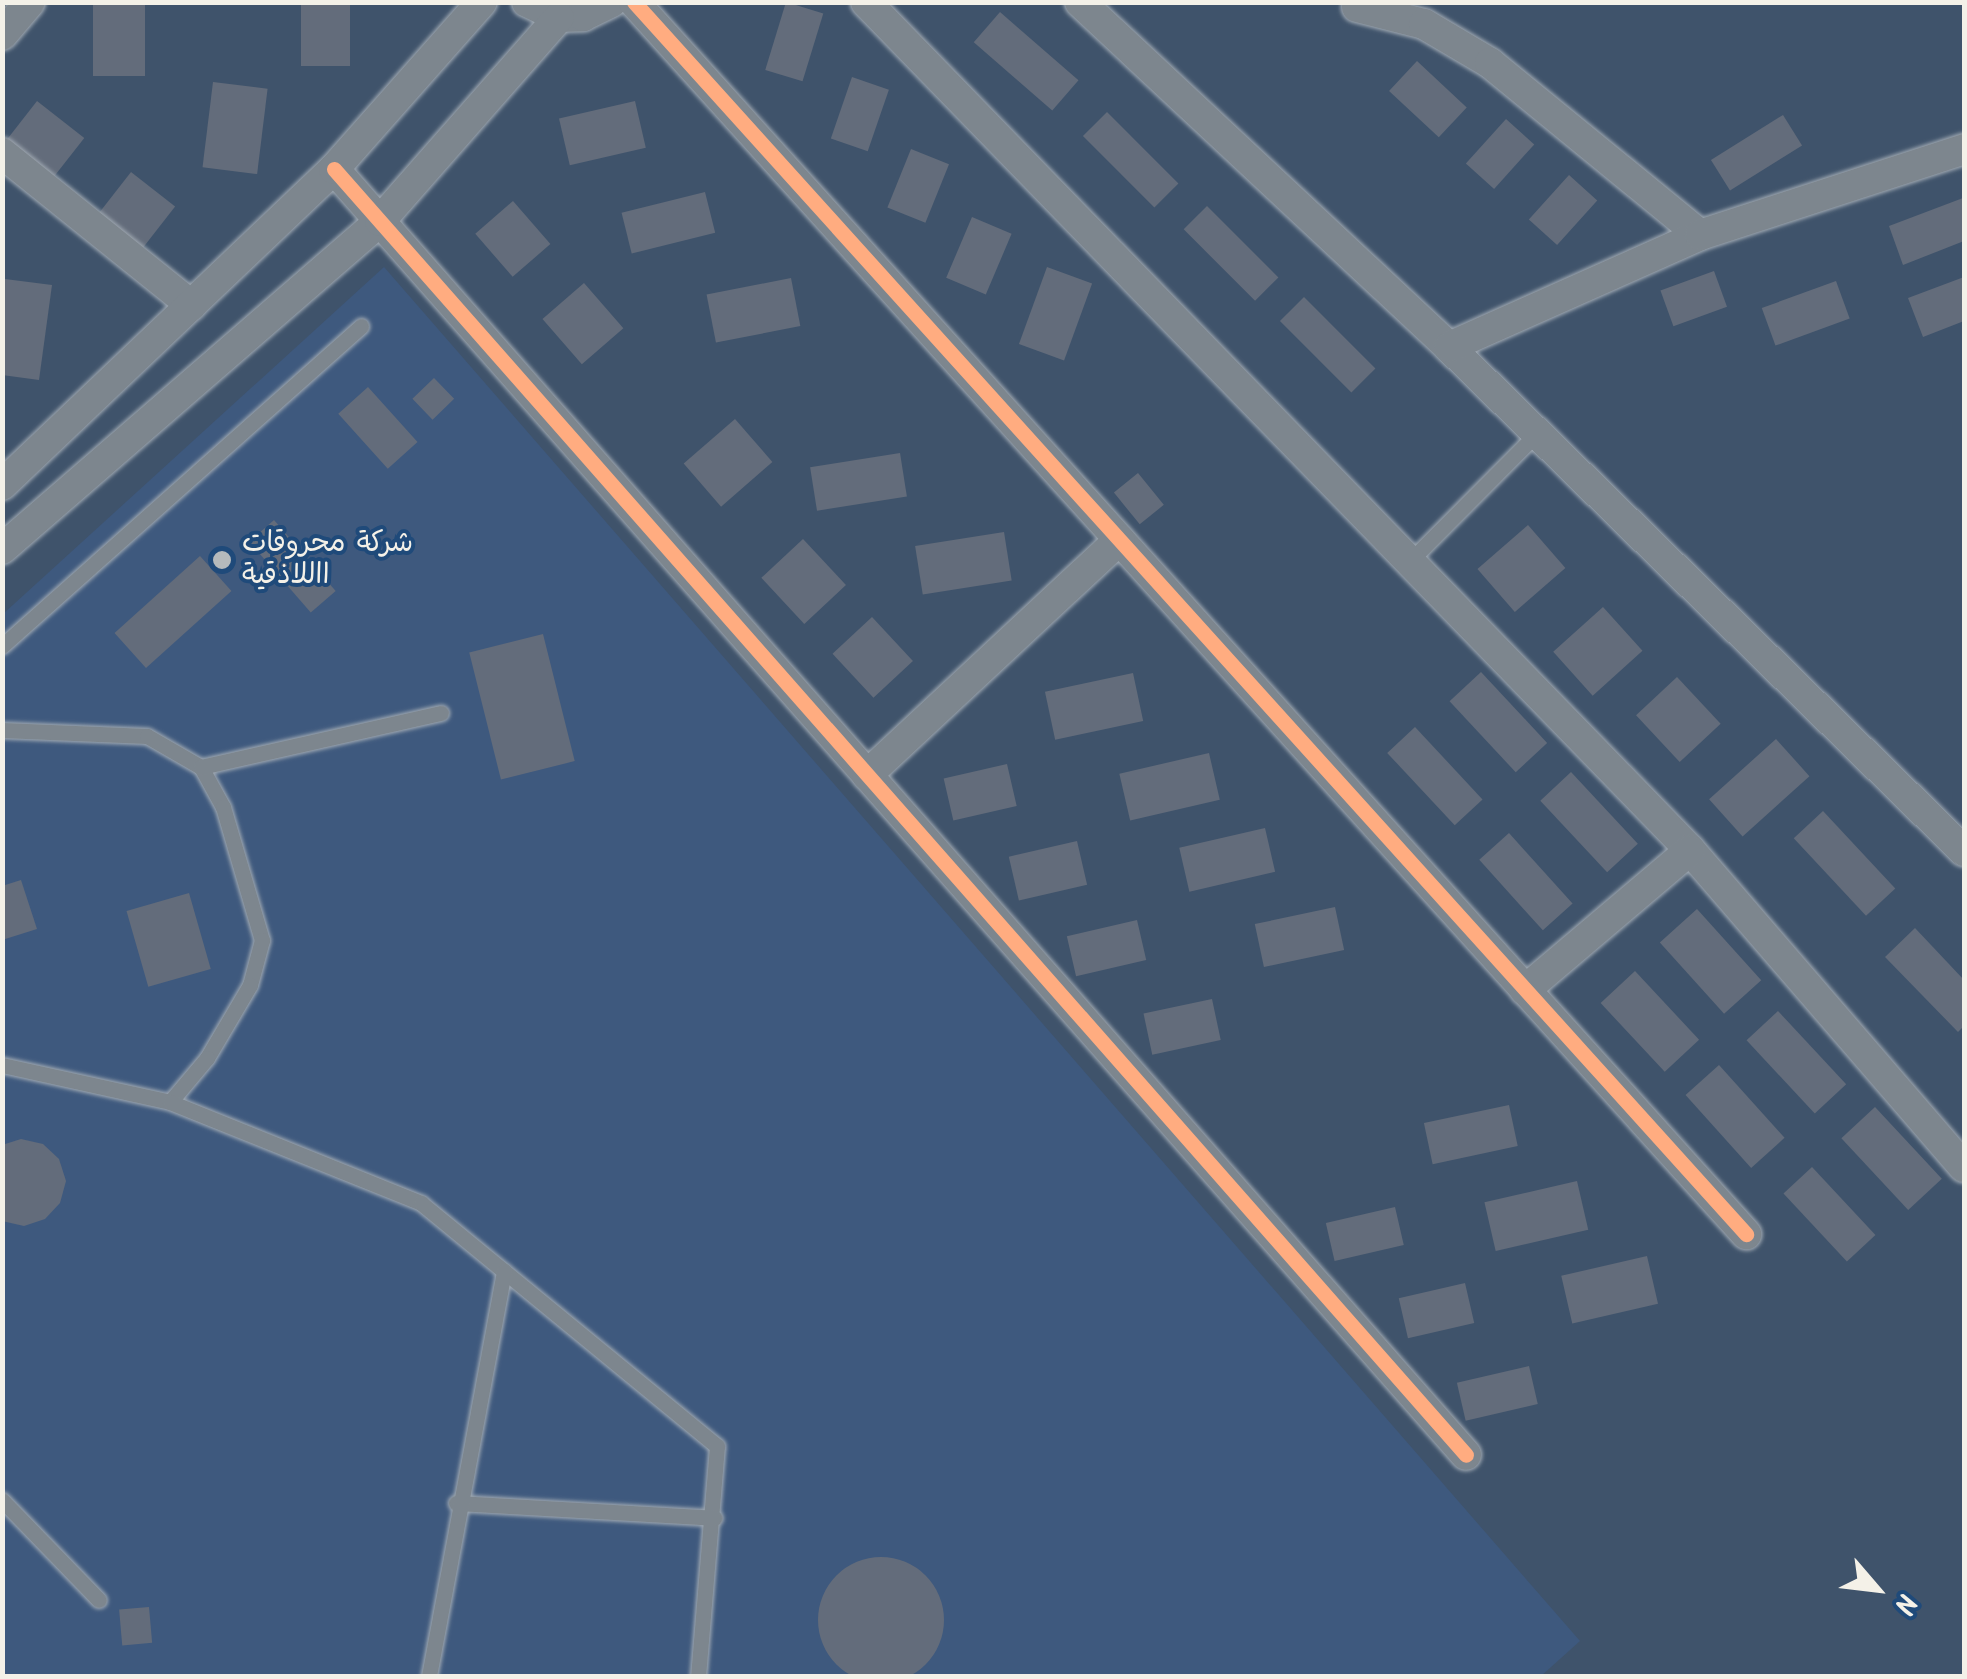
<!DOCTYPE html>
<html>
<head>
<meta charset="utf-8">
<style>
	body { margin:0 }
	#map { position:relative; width:1967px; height:1679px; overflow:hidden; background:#3f536b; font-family:Kalam,"Playpen Sans Arabic",sans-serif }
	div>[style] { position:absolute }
	.built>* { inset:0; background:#3e597e }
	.building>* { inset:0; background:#636c7b; transform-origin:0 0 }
	.round { border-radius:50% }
	.roads { filter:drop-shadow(0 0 2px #a0a9b2) drop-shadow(0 0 2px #a0a9b2) }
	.lane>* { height:15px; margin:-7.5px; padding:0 7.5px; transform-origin:7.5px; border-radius:7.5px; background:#7d868e }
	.street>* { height:30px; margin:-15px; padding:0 15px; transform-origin:15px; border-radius:15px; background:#7d868e }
	.cycleway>* { height:15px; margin:-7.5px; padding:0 7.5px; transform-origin:7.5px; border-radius:7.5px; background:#ffac80 }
	.dots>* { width:28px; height:28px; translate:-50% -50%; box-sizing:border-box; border:5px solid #1f4a7a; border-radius:50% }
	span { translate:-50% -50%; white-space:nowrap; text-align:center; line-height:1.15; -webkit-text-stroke:8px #1f4a7a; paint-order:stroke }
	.poi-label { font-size:28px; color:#f4f1e8 }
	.left { translate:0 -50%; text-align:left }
	.frame { position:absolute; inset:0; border:5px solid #f4f1e8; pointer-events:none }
	.north { position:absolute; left:1827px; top:1539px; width:100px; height:100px; -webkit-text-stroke:8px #1f4a7a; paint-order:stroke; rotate:118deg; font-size:28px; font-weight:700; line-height:40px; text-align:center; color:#f4f1e8 }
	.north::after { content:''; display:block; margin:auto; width:35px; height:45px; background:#f4f1e8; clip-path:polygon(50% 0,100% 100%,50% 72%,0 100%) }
</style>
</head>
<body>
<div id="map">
	<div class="built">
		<div style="clip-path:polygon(384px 267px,1580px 1641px,1541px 1676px,3px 1676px,3px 614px)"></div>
	</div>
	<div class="building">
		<div style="left:93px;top:2px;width:52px;height:74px"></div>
		<div style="left:301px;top:2px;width:49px;height:64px"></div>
		<div style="left:786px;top:2px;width:39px;height:71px;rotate:17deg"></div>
		<div style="left:1000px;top:12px;width:104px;height:40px;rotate:41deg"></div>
		<div style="left:1417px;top:61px;width:68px;height:41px;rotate:43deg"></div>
		<div style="left:852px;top:77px;width:39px;height:65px;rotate:19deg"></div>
		<div style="left:213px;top:82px;width:55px;height:86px;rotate:7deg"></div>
		<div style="left:37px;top:101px;width:60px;height:57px;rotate:38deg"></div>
		<div style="left:635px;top:101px;width:48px;height:78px;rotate:77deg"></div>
		<div style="left:1107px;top:112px;width:101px;height:34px;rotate:45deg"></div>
		<div style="left:1783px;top:115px;width:36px;height:85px;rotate:58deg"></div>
		<div style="left:1506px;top:119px;width:38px;height:60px;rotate:42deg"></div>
		<div style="left:911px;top:149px;width:41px;height:63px;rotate:22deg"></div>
		<div style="left:131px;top:172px;width:56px;height:57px;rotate:38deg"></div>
		<div style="left:1569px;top:175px;width:38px;height:60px;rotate:42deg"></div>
		<div style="left:705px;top:192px;width:42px;height:86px;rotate:76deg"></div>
		<div style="clip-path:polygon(1963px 198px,1964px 241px,1903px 265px,1889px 226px)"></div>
		<div style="left:513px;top:201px;width:57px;height:50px;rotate:49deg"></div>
		<div style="left:1207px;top:206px;width:101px;height:33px;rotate:45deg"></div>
		<div style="left:972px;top:217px;width:43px;height:66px;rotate:23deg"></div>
		<div style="left:1047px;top:267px;width:48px;height:82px;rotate:20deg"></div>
		<div style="left:1714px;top:271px;width:38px;height:57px;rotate:70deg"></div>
		<div style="clip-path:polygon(1964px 277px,1964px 321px,1923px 337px,1908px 298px)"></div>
		<div style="left:791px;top:278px;width:49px;height:86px;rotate:79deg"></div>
		<div style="clip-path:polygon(5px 279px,52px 285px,39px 380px,2px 375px)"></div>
		<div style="left:1836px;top:281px;width:40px;height:79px;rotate:70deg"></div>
		<div style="left:584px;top:283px;width:60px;height:55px;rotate:49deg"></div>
		<div style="left:1304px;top:297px;width:101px;height:34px;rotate:45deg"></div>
		<div style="left:434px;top:378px;width:29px;height:30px;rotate:46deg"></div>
		<div style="left:368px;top:387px;width:74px;height:40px;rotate:48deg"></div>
		<div style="left:735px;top:419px;width:57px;height:68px;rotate:49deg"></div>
		<div style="left:900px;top:453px;width:44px;height:91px;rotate:81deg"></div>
		<div style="left:1138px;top:473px;width:41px;height:31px;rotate:51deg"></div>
		<div style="left:274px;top:520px;width:94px;height:33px;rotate:49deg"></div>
		<div style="left:1528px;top:525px;width:57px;height:67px;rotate:49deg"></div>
		<div style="left:1004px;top:532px;width:49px;height:90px;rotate:81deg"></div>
		<div style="left:803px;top:539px;width:63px;height:57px;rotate:47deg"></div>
		<div style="left:200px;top:556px;width:47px;height:115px;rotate:48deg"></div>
		<div style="left:1603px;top:607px;width:59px;height:67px;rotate:48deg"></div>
		<div style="left:872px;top:617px;width:60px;height:54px;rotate:47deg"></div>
		<div style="left:543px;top:634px;width:131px;height:76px;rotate:76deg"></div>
		<div style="left:1481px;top:672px;width:97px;height:43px;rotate:47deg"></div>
		<div style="left:1133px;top:673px;width:49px;height:90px;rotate:78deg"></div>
		<div style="left:1677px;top:677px;width:64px;height:56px;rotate:47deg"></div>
		<div style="left:1415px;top:727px;width:99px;height:38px;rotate:47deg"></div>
		<div style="left:1776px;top:739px;width:50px;height:90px;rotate:48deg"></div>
		<div style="left:1209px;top:753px;width:48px;height:92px;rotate:77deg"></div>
		<div style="left:1007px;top:764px;width:43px;height:65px;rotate:77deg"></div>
		<div style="left:1571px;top:772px;width:98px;height:42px;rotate:47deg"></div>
		<div style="left:1823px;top:811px;width:106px;height:40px;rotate:47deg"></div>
		<div style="left:1265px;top:828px;width:45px;height:88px;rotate:77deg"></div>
		<div style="left:1509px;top:833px;width:95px;height:40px;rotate:48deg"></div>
		<div style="left:1077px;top:841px;width:45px;height:70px;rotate:77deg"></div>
		<div style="clip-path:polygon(21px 880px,37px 929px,2px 940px,2px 886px)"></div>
		<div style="left:189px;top:893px;width:79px;height:65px;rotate:74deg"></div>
		<div style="left:1335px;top:907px;width:44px;height:82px;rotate:78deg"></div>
		<div style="left:1697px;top:909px;width:96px;height:50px;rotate:48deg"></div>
		<div style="left:1137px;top:920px;width:41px;height:72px;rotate:77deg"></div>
		<div style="clip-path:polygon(1915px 928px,1964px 980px,1964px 1026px,1958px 1032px,1885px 957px)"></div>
		<div style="left:1635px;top:971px;width:94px;height:47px;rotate:47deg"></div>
		<div style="left:1212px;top:999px;width:42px;height:70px;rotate:78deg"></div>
		<div style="left:1778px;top:1011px;width:100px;height:43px;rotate:47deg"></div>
		<div style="left:1719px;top:1065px;width:98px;height:45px;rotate:48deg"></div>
		<div style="left:1509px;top:1105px;width:42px;height:87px;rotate:78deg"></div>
		<div style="left:1875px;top:1107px;width:98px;height:46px;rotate:47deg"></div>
		<div style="clip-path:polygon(21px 1139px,43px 1144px,59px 1159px,66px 1181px,60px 1203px,45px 1219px,24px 1226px,2px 1221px,2px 1145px)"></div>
		<div style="left:1812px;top:1167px;width:93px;height:39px;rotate:47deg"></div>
		<div style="left:1577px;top:1181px;width:50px;height:95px;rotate:77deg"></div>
		<div style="left:1395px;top:1207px;width:39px;height:71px;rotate:77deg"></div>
		<div style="left:1647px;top:1256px;width:49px;height:88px;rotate:77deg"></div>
		<div style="left:1465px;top:1283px;width:41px;height:68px;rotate:77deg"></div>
		<div style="left:1529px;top:1366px;width:39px;height:74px;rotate:77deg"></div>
		<div class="round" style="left:818px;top:1557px;width:126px;height:126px"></div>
		<div style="left:149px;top:1607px;width:36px;height:30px;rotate:85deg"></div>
	</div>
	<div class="roads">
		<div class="lane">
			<div style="left:1410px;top:561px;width:180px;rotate:-45.2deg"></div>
			<div style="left:2px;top:646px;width:481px;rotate:-41.7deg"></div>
			<div style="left:2px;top:730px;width:145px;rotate:2.4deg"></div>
			<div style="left:147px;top:736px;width:62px;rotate:29.9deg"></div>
			<div style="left:201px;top:767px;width:46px;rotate:61.2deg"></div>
			<div style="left:223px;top:807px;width:139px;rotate:73.7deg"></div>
			<div style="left:262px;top:940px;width:47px;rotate:104.9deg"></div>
			<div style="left:250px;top:985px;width:85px;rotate:120.5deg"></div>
			<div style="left:207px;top:1058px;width:57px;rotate:130.1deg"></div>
			<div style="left:201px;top:767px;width:246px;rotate:-12.7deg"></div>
			<div style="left:2px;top:1065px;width:172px;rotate:12.4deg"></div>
			<div style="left:170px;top:1102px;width:271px;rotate:21.9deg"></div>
			<div style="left:421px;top:1203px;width:383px;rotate:39.4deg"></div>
			<div style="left:717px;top:1446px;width:231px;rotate:94.7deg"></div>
			<div style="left:2px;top:1500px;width:139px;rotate:45.9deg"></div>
			<div style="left:456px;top:1503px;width:259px;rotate:3.3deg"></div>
			<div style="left:429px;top:1676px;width:412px;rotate:-79.5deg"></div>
		</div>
		<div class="street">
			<div style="left:527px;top:2px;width:35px;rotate:25deg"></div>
			<div style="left:559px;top:17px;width:24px;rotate:-2deg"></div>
			<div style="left:583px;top:16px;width:32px;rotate:-26deg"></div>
			<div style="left:634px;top:2px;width:1660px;rotate:47.93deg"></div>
			<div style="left:866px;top:2px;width:1182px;rotate:45.82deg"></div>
			<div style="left:1690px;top:850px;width:419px;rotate:49.2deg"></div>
			<div style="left:1080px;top:2px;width:505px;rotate:43.07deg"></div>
			<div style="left:1449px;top:347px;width:721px;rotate:44.38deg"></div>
			<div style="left:1357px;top:7px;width:69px;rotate:14.2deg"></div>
			<div style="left:1424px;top:24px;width:77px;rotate:30.6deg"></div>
			<div style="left:1490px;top:63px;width:271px;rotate:39.3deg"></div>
			<div style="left:2px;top:35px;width:43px;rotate:-49.7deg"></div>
			<div style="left:2px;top:153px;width:243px;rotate:38.8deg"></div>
			<div style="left:334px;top:169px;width:1713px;rotate:48.64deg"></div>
			<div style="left:1449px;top:347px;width:275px;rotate:-24deg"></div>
			<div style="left:1700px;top:235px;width:278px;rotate:-18deg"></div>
			<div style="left:2px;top:485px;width:458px;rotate:-43.6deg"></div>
			<div style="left:334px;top:169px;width:223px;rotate:-48.5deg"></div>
			<div style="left:2px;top:549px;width:500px;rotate:-40.95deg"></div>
			<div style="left:380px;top:221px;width:271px;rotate:-48.7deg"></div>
			<div style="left:867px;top:775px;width:345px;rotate:-43deg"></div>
			<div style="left:1525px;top:990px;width:216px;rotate:-40.3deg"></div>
		</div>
	</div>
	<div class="cycleway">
		<div style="left:634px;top:2px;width:1660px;rotate:47.93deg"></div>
		<div style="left:334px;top:169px;width:1713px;rotate:48.64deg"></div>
	</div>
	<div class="dots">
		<div style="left:222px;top:560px;background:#b5babc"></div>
	</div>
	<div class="poi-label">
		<span class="left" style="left:242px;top:560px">شركة محروقات<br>االلاذقية</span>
	</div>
	<div class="frame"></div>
	<div class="north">N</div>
</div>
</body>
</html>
